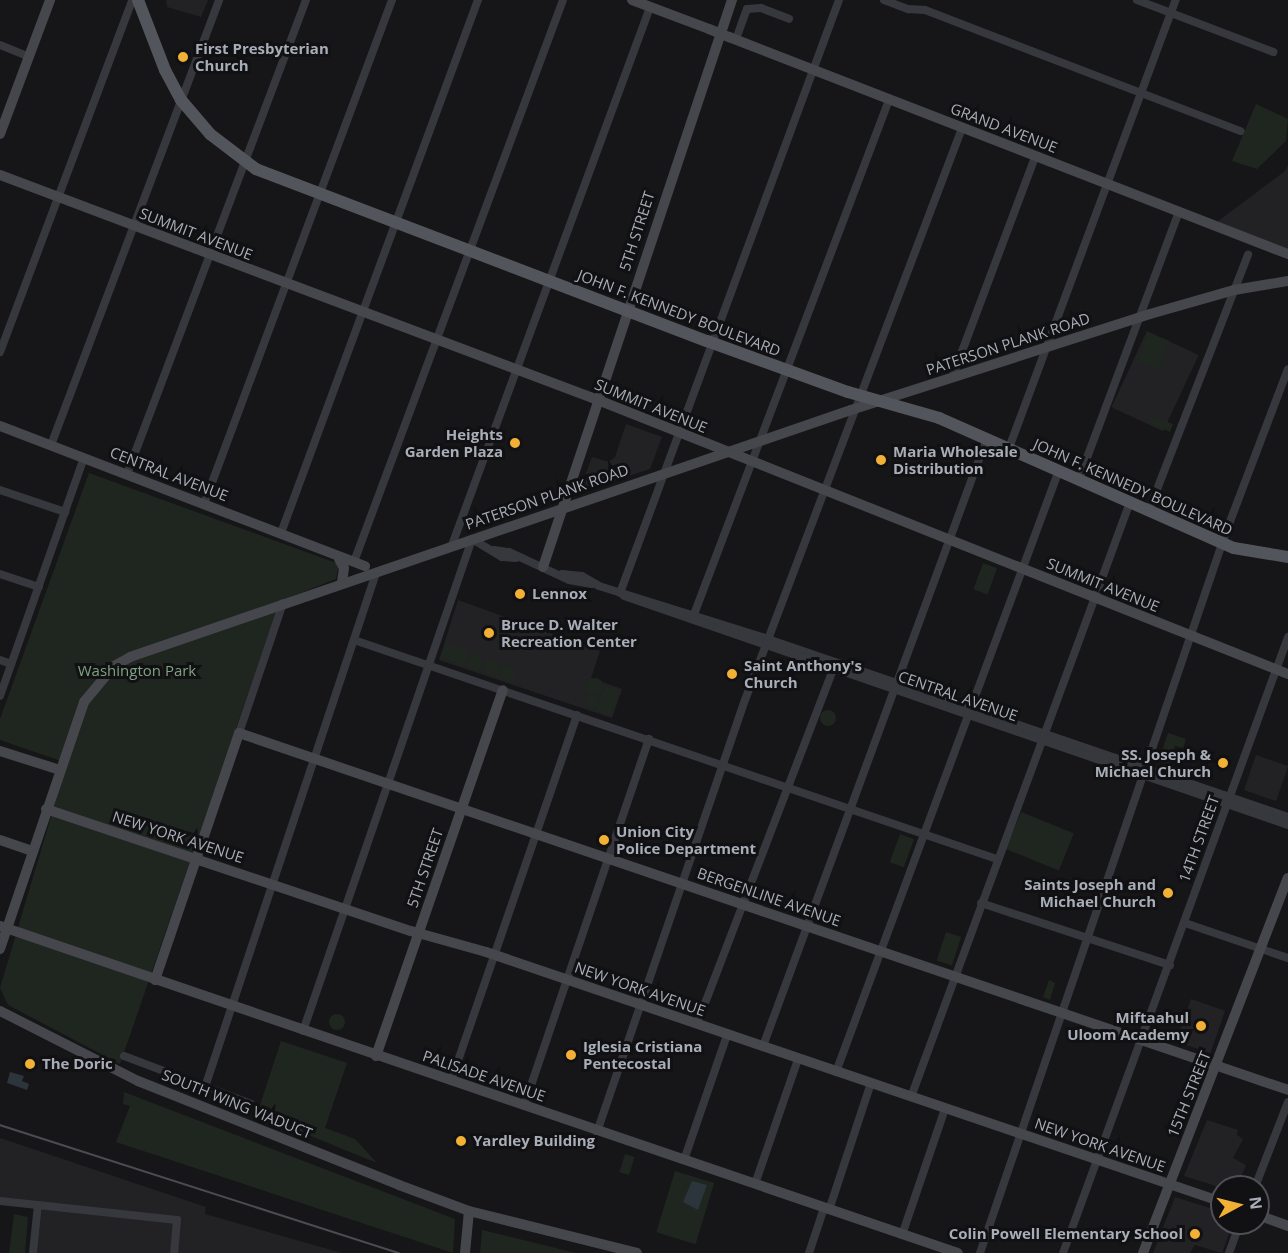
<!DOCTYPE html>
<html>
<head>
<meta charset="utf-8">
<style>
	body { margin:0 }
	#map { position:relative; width:1288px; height:1253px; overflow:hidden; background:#161618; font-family:"Open Sans",sans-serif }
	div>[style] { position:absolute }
	.built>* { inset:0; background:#222225; transform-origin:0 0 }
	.green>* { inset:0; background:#1e261f; transform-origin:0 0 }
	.round { border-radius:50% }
	.water>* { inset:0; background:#2c353c }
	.street>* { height:8px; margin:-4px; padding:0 4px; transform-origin:4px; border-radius:4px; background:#37383d }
	.secondary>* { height:10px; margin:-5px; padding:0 5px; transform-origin:5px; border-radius:5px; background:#45474d }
	.primary>* { height:12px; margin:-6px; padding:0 6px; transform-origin:6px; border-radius:6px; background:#53555c }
	.tram>* { height:1.5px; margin:-0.75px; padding:0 0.75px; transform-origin:0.75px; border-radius:0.75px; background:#4a4c52 }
	.secondary-bridge>* { height:10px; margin:-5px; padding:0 5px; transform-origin:5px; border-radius:5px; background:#45474d }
	.dots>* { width:16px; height:16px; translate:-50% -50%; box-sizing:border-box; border:3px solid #111113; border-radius:50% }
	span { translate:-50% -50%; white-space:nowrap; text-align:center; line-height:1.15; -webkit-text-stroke:6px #111113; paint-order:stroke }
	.poi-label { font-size:15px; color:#a8adb8; font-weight:700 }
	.left { translate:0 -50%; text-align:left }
	.right { translate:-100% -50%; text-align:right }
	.street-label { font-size:15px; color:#a8adb8 }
	.park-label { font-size:15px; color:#7fa381 }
	.north { position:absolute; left:1210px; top:1175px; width:60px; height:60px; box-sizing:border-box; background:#111113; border:2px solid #4d4f55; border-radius:50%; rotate:83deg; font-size:16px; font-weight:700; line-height:24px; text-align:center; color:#a8adb8 }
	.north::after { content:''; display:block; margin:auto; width:21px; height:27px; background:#f2b134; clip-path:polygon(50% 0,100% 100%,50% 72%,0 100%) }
</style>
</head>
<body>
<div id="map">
	<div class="built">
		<div style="clip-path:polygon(166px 0,208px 0,201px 17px,167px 7px)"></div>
		<div style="clip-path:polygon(1288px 165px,1288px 256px,1213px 225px,1285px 171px)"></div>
		<div style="left:1147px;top:331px;width:57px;height:84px;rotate:25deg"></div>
		<div style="clip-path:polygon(626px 424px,662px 437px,650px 469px,579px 492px,592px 457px,609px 462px,615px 457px)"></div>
		<div style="clip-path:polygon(458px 600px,600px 651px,591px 678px,622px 689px,612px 718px,439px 660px)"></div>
		<div style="left:1256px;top:755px;width:34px;height:37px;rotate:19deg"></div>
		<div style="left:1191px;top:999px;width:36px;height:45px;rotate:19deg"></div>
		<div style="clip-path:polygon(1207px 1120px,1238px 1130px,1237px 1135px,1243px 1139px,1233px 1158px,1246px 1165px,1237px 1187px,1222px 1188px,1184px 1176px)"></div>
		<div style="clip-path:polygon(0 1138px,206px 1207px,205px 1214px,342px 1253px,37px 1253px,42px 1208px,0 1202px)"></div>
		<div style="clip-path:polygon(1175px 1197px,1222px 1212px,1222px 1223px,1233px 1223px,1222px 1253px,1195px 1245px,1190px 1253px,1153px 1253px)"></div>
	</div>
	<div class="green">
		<div style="clip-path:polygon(1256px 104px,1288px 119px,1286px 141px,1257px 169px,1232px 161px)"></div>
		<div style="left:1148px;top:333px;width:23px;height:31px;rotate:20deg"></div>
		<div style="clip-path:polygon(1150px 416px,1173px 424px,1170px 432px,1148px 422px)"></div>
		<div style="clip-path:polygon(89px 473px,339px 564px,336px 579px,280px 601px,120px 1064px,8px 1005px,0 988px,67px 763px,0 740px,0 719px)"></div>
		<div style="left:983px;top:563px;width:15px;height:28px;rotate:20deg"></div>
		<div style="left:446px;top:643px;width:25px;height:15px;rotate:21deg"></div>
		<div class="round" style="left:467px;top:655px;width:16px;height:16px"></div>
		<div class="round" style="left:484px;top:660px;width:16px;height:16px"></div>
		<div class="round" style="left:500px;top:665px;width:16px;height:16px"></div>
		<div class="round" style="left:586px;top:678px;width:18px;height:18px"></div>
		<div style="left:605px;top:686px;width:16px;height:26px;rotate:22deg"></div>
		<div class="round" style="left:585px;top:695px;width:14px;height:14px"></div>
		<div class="round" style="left:820px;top:710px;width:16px;height:16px"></div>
		<div style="clip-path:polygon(1168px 733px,1186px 739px,1183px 748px,1175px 746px,1169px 765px,1158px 762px)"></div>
		<div style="left:1021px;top:812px;width:57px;height:40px;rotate:22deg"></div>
		<div style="left:900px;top:834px;width:15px;height:30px;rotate:20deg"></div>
		<div style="left:946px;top:932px;width:16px;height:30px;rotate:18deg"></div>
		<div style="clip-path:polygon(1049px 980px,1055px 983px,1050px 1000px,1043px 997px)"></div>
		<div class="round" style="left:329px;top:1014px;width:16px;height:16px"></div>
		<div style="clip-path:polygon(281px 1041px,347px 1063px,325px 1128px,355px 1139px,377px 1163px,257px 1114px)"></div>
		<div style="clip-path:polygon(124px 1092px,455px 1219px,453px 1253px,116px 1142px,130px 1106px,123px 1104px)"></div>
		<div style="left:625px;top:1154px;width:10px;height:19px;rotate:17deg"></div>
		<div style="left:675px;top:1171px;width:41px;height:64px;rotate:17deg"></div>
		<div style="clip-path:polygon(14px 1214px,28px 1217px,25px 1253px,9px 1253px)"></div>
		<div style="clip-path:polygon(482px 1230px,576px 1253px,480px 1253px)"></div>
	</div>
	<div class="water">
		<div style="clip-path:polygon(10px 1072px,24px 1076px,22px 1081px,29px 1084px,27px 1090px,7px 1083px)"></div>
		<div style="clip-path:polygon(692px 1181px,707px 1185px,698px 1210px,683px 1202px)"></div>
	</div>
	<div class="street">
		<div style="left:884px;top:0;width:26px;rotate:21deg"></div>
		<div style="left:908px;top:9px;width:17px;rotate:3deg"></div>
		<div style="left:925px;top:10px;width:338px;rotate:21deg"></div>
		<div style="left:1137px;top:0;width:146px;rotate:20.9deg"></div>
		<div style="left:736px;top:39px;width:32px;rotate:-70deg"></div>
		<div style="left:747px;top:9px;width:14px;rotate:-4deg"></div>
		<div style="left:761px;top:8px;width:30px;rotate:21deg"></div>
		<div style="left:0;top:45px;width:31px;rotate:22deg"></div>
		<div style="left:0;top:352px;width:376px;rotate:-69.4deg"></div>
		<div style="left:952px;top:378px;width:236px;rotate:-69.4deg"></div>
		<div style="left:51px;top:445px;width:476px;rotate:-69.3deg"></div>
		<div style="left:1009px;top:448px;width:478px;rotate:-69.6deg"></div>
		<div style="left:127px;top:474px;width:507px;rotate:-69.31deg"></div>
		<div style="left:1079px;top:479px;width:285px;rotate:-69.5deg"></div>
		<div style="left:0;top:490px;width:69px;rotate:18.7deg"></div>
		<div style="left:204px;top:504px;width:538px;rotate:-69.54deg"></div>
		<div style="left:1149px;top:510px;width:274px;rotate:-68.8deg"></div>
		<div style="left:281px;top:533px;width:568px;rotate:-69.72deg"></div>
		<div style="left:452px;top:545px;width:573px;rotate:-69.79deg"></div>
		<div style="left:494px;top:550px;width:15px;rotate:8deg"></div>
		<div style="left:509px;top:552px;width:66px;rotate:25deg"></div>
		<div style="left:569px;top:580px;width:23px;rotate:10deg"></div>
		<div style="left:355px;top:559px;width:596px;rotate:-69.59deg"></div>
		<div style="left:0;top:574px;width:41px;rotate:18.4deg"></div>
		<div style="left:562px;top:574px;width:20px;rotate:6deg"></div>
		<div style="left:582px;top:576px;width:20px;rotate:30deg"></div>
		<div style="left:599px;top:586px;width:171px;rotate:17.4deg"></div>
		<div style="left:762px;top:637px;width:556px;rotate:18.89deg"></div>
		<div style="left:620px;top:593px;width:632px;rotate:-69.73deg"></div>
		<div style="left:624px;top:596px;width:702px;rotate:19.03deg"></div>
		<div style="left:693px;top:617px;width:553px;rotate:-69.24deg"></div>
		<div style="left:354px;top:640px;width:679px;rotate:18.81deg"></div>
		<div style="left:0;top:660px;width:12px;rotate:20deg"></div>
		<div style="left:0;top:696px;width:252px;rotate:-70.6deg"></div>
		<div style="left:239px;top:733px;width:137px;rotate:-71.3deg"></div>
		<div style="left:981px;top:903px;width:199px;rotate:18.2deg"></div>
		<div style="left:1185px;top:923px;width:109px;rotate:18.8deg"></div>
		<div style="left:697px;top:1024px;width:381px;rotate:-69deg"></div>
		<div style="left:303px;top:1031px;width:520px;rotate:-71.04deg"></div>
		<div style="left:472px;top:539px;width:35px;rotate:31deg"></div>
		<div style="left:502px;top:557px;width:14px;rotate:4deg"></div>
		<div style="left:763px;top:1046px;width:648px;rotate:-69.78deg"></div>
		<div style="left:124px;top:1056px;width:136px;rotate:20.7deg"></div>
		<div style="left:836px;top:1072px;width:642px;rotate:-69.67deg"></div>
		<div style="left:451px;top:1081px;width:387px;rotate:-71deg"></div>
		<div style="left:205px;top:1087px;width:542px;rotate:-71.6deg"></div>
		<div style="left:911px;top:1097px;width:634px;rotate:-69.79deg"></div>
		<div style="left:524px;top:1106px;width:388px;rotate:-71.2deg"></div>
		<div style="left:597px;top:1132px;width:457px;rotate:-71.1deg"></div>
		<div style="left:745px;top:700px;width:612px;rotate:-69.22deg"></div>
		<div style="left:684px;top:1160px;width:132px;rotate:-71deg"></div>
		<div style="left:755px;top:1184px;width:132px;rotate:-71deg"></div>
		<div style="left:1255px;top:1187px;width:91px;rotate:-68.8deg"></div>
		<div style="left:0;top:1201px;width:178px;rotate:6.1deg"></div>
		<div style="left:177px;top:1220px;width:33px;rotate:95deg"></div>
		<div style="left:829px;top:1210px;width:134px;rotate:-71.7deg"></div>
		<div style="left:902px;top:1235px;width:133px;rotate:-71.2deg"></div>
		<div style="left:33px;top:1253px;width:48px;rotate:-84.1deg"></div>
		<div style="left:809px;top:1253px;width:47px;rotate:-71.6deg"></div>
		<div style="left:980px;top:1253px;width:762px;rotate:-71.16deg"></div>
		<div style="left:1226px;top:532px;width:174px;rotate:-69.2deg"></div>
		<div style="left:1063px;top:1253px;width:656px;rotate:-69.93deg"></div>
		<div style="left:1229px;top:1253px;width:32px;rotate:-70deg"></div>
	</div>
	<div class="secondary">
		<div style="left:632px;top:0;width:82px;rotate:20.6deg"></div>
		<div style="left:729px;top:37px;width:600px;rotate:21.22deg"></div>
		<div style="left:0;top:134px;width:143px;rotate:-69.5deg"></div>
		<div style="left:0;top:175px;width:639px;rotate:20.62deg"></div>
		<div style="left:598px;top:400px;width:742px;rotate:21.66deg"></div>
		<div style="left:0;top:426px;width:391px;rotate:21deg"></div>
		<div style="left:339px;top:559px;width:10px;rotate:61deg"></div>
		<div style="left:344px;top:568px;width:15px;rotate:98deg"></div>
		<div style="left:543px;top:567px;width:598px;rotate:-71.57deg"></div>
		<div style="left:0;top:751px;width:63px;rotate:17.6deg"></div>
		<div style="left:46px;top:809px;width:385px;rotate:18.5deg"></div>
		<div style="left:411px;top:931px;width:78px;rotate:15.6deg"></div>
		<div style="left:486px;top:952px;width:777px;rotate:18.76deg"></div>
		<div style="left:0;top:840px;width:34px;rotate:19deg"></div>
		<div style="left:0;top:926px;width:1012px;rotate:18.85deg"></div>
		<div style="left:0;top:949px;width:261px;rotate:-71.2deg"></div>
		<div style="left:84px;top:702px;width:47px;rotate:-50.2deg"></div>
		<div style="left:114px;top:666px;width:18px;rotate:-29deg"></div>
		<div style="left:130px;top:657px;width:762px;rotate:-18.91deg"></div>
		<div style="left:851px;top:410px;width:314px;rotate:-17.8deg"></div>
		<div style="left:1150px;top:314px;width:87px;rotate:-15.9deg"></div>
		<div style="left:1234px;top:290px;width:55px;rotate:-9.5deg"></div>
		<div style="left:155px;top:980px;width:261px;rotate:-71.2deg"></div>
		<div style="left:239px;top:733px;width:1108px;rotate:18.79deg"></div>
		<div style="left:0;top:1011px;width:155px;rotate:26.9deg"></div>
		<div style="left:138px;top:1081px;width:281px;rotate:21.7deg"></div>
		<div style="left:399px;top:1185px;width:75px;rotate:20.4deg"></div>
		<div style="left:469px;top:1211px;width:173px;rotate:14deg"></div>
		<div style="left:376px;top:1056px;width:387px;rotate:-70.9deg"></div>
		<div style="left:1258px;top:1215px;width:32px;rotate:20deg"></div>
		<div style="left:465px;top:1253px;width:42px;rotate:-84.6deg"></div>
		<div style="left:1143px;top:1253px;width:402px;rotate:-68.9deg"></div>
	</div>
	<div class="primary">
		<div style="left:138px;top:0;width:75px;rotate:68.9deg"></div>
		<div style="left:165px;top:70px;width:34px;rotate:62deg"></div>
		<div style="left:181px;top:100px;width:45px;rotate:49.5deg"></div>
		<div style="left:210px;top:134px;width:58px;rotate:37.3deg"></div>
		<div style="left:256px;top:169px;width:483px;rotate:20.9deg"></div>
		<div style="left:707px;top:341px;width:150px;rotate:19.9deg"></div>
		<div style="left:848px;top:392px;width:95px;rotate:15.9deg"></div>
		<div style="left:939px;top:418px;width:322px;rotate:23.8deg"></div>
		<div style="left:1234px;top:548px;width:55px;rotate:9.5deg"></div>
	</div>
	<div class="tram">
		<div style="left:0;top:1125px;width:419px;rotate:17.8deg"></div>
	</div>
	<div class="secondary-bridge">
		<div style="left:709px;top:29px;width:22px;rotate:22deg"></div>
	</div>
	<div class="dots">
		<div style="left:183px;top:57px;background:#f2b134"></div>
		<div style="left:515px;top:443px;background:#f2b134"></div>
		<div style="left:881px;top:460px;background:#f2b134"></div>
		<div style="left:520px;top:594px;background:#f2b134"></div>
		<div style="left:489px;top:633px;background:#f2b134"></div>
		<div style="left:732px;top:674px;background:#f2b134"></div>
		<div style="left:1223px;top:763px;background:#f2b134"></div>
		<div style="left:604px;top:840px;background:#f2b134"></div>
		<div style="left:1168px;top:893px;background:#f2b134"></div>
		<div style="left:1201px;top:1026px;background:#f2b134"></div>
		<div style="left:571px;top:1055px;background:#f2b134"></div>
		<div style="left:30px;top:1064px;background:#f2b134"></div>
		<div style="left:461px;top:1141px;background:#f2b134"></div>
		<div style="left:1195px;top:1234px;background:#f2b134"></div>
	</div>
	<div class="poi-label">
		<span class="left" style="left:195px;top:57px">First Presbyterian<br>Church</span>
		<span class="right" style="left:503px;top:443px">Heights<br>Garden Plaza</span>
		<span class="left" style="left:893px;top:460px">Maria Wholesale<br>Distribution</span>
		<span class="left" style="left:532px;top:594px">Lennox</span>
		<span class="left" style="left:501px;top:633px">Bruce D. Walter<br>Recreation Center</span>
		<span class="left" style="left:744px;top:674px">Saint Anthony's<br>Church</span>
		<span class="right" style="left:1211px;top:763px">SS. Joseph &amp;<br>Michael Church</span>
		<span class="left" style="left:616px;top:840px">Union City<br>Police Department</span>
		<span class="right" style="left:1156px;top:893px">Saints Joseph and<br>Michael Church</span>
		<span class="right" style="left:1189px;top:1026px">Miftaahul<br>Uloom Academy</span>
		<span class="left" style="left:583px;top:1055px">Iglesia Cristiana<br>Pentecostal</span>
		<span class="left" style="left:42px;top:1064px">The Doric</span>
		<span class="left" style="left:473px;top:1141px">Yardley Building</span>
		<span class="right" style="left:1183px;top:1234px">Colin Powell Elementary School</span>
	</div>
	<div class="street-label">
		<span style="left:1004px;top:128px;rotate:21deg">GRAND AVENUE</span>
		<span style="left:637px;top:231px;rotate:-72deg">5TH STREET</span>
		<span style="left:196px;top:234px;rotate:21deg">SUMMIT AVENUE</span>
		<span style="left:679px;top:313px;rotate:21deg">JOHN F. KENNEDY BOULEVARD</span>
		<span style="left:1008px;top:344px;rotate:-18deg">PATERSON PLANK ROAD</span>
		<span style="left:651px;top:406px;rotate:22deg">SUMMIT AVENUE</span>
		<span style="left:169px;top:474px;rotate:21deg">CENTRAL AVENUE</span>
		<span style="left:1133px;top:487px;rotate:24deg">JOHN F. KENNEDY BOULEVARD</span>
		<span style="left:547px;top:497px;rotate:-19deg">PATERSON PLANK ROAD</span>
		<span style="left:1103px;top:585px;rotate:22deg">SUMMIT AVENUE</span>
		<span style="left:958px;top:696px;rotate:19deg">CENTRAL AVENUE</span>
		<span style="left:178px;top:837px;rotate:18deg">NEW YORK AVENUE</span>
		<span style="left:1199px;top:839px;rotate:-70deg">14TH STREET</span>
		<span style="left:425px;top:868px;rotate:-71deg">5TH STREET</span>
		<span style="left:769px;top:897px;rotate:19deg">BERGENLINE AVENUE</span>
		<span style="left:640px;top:989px;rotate:19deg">NEW YORK AVENUE</span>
		<span style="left:484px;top:1076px;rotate:19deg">PALISADE AVENUE</span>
		<span style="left:1189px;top:1094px;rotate:-68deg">15TH STREET</span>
		<span style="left:237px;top:1104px;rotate:22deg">SOUTH WING VIADUCT</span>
		<span style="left:1100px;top:1145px;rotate:19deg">NEW YORK AVENUE</span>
	</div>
	<div class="park-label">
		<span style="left:137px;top:671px">Washington Park</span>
	</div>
	<div class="north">N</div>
</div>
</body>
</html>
